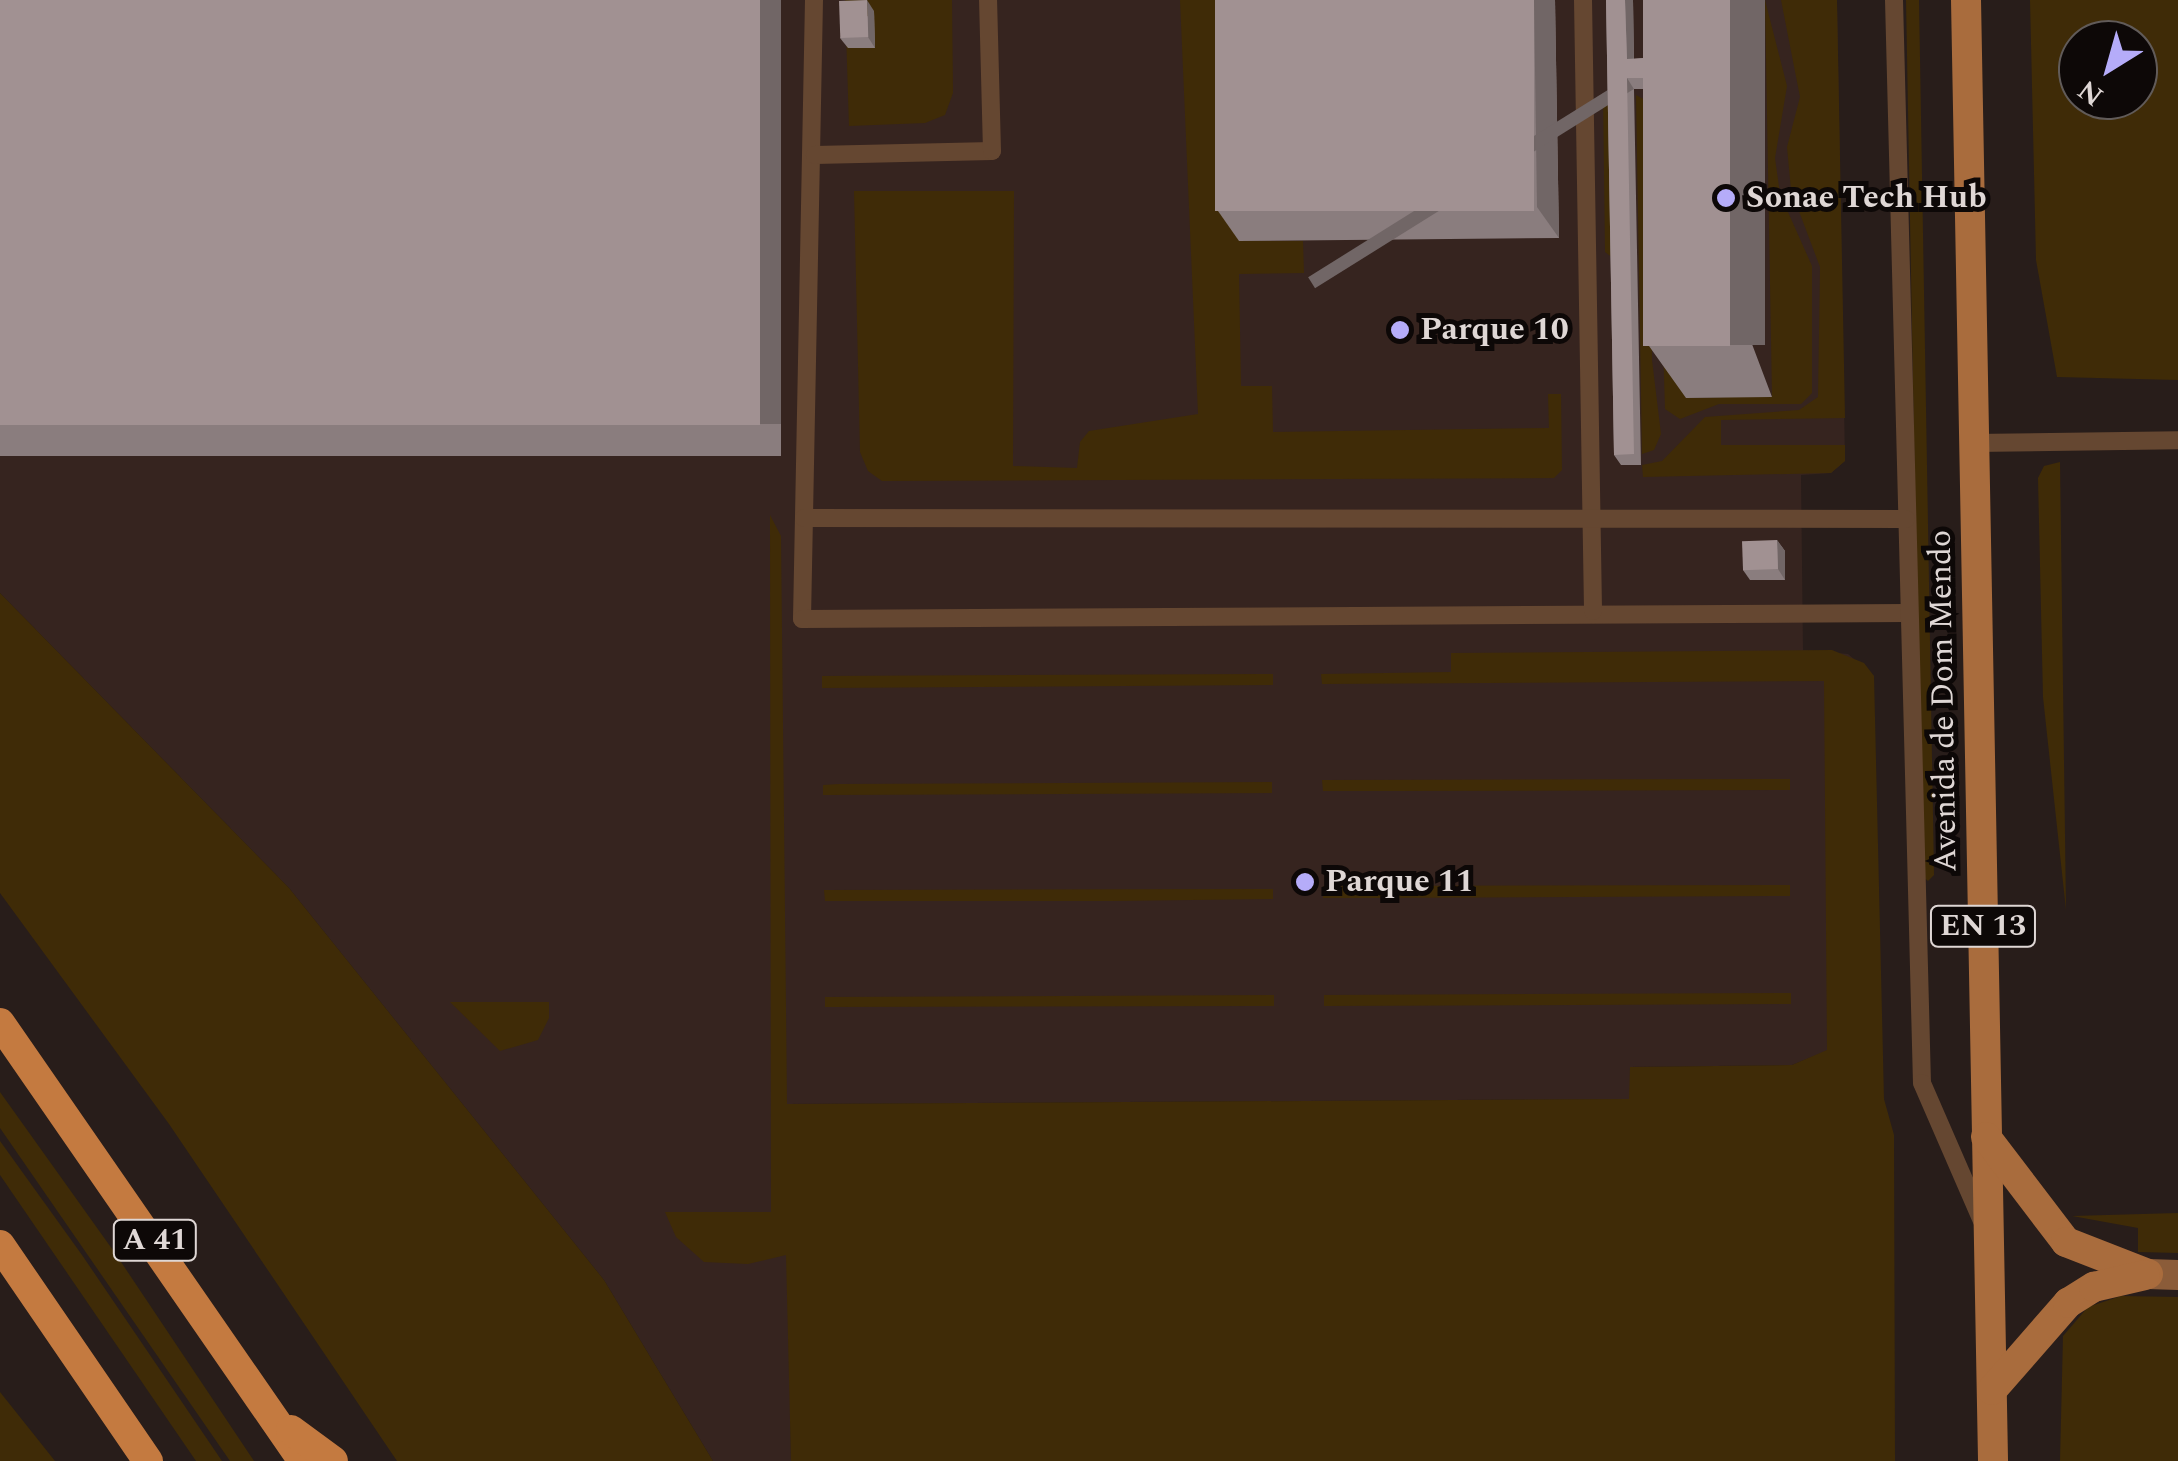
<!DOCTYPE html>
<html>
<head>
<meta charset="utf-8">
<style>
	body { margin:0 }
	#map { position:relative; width:2178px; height:1461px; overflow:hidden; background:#281d1a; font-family:Spectral,serif }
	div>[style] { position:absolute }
	.built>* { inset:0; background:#36241f }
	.green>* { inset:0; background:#3f2b07 }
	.lane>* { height:18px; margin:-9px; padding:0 9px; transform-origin:9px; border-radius:9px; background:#654731 }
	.secondary>* { height:30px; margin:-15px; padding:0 15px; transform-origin:15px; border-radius:15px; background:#8b5c39 }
	.primary>* { height:30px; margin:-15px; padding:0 15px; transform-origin:15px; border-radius:15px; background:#a96c3d }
	.highway>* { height:30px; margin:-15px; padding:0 15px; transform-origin:15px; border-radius:15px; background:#c47a40 }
	.wall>* { inset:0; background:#8a7d7e; transform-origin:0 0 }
	.shaded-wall>* { inset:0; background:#716666; transform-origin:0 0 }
	.building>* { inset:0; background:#a19192; transform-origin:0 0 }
	.dots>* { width:28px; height:28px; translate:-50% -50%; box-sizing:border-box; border:5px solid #0d0807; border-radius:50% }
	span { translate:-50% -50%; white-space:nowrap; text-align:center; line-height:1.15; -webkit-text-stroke:10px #0d0807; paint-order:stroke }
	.shield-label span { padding:2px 8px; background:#0d0807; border:2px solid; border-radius:8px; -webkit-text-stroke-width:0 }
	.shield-label { font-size:30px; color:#dfd7d5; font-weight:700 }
	.poi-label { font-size:32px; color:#dfd7d5; font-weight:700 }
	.left { translate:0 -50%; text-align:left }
	.street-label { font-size:32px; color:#dfd7d5 }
	.north { position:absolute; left:2058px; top:20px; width:100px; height:100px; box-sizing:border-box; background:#0d0807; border:2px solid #615b59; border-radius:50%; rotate:217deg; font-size:28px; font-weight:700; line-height:40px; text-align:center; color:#dfd7d5 }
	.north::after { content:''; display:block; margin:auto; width:35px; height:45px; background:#b5acf9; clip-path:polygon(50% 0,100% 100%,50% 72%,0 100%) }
</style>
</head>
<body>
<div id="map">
	<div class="built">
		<div style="clip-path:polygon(0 0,1837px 0,1845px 461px,1831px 473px,1801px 475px,1803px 650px,1848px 654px,1874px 676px,1827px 1051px,1792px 1065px,1630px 1067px,1630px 1099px,787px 1104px,791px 1461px,713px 1461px,604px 1280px,289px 888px,0 593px)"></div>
	</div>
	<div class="green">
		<div style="clip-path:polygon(845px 0,952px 0,953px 93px,945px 115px,925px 123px,849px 126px)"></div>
		<div style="clip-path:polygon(1180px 0,1236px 0,1239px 241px,1303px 241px,1304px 273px,1239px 274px,1241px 386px,1272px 386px,1273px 432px,1549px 428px,1548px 394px,1561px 394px,1562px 470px,1554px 478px,882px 481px,868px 471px,860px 452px,854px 191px,1014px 191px,1013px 466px,1077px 468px,1080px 442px,1089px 431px,1198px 414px)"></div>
		<div style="clip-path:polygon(1765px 0,1787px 86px,1775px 158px,1780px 194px,1812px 266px,1812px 393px,1801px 404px,1719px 404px,1680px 419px,1665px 409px,1663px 342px,1686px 398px,1772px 396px)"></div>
		<div style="clip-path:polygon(1781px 0,1837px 0,1845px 418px,1721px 420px,1721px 445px,1845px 445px,1845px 461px,1831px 473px,1643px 477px,1642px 465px,1662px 461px,1705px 417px,1799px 410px,1818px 397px,1820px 267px,1791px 190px,1787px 147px,1800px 97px)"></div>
		<div style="clip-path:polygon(1906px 0,1919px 0,1934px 875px,1928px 881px,1922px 876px)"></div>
		<div style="clip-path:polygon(evenodd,2030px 0,2178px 0,2178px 380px,2057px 377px,2036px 260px,2030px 0,2138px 40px,2138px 100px,2078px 100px,2078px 40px,2138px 40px)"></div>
		<div style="clip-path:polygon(1603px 93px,1610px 100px,1618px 262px,1605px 252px)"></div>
		<div style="clip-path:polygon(1636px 95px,1649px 102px,1652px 360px,1661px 434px,1654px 450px,1642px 454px)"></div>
		<div style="clip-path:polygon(2060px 462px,2066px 910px,2043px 697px,2038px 478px,2044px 466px)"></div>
		<div style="clip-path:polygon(770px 515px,781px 536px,787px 1104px,1629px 1099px,1630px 1067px,1792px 1065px,1827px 1050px,1824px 681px,1322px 684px,1321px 674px,1451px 672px,1451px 653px,1832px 650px,1864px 663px,1874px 676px,1884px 1099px,1894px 1135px,1895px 1461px,791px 1461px,786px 1255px,748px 1264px,704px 1262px,676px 1237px,665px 1212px,771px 1212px)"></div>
		<div style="clip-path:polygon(0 593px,289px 888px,604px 1280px,713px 1461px,397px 1461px,169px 1124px,0 893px)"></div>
		<div style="clip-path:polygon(1257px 674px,1273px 674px,1273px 685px,822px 688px,822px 676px)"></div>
		<div style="clip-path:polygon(1790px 779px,1790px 790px,1387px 791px,1323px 791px,1322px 780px)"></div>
		<div style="clip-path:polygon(1272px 782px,1272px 793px,823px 795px,823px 785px,839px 784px)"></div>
		<div style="clip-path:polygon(1790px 885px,1790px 896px,1774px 896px,1371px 898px,1323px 898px,1323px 886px)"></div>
		<div style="clip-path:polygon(1273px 889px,1273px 899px,1113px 901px,825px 901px,824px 890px)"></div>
		<div style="clip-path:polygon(1775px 993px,1791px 993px,1791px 1004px,1324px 1006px,1324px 995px)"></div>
		<div style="clip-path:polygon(1274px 995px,1274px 1006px,1258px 1006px,825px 1007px,825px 997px)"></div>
		<div style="clip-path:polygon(450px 1002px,549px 1002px,549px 1018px,538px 1040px,500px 1051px)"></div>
		<div style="clip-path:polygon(0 1092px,115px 1253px,254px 1461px,230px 1461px,0 1128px)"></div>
		<div style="clip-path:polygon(0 1141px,82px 1255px,222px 1461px,196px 1461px,0 1175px)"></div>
		<div style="clip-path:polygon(2178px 1213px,2178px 1253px,2138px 1252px,2138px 1228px,2072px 1216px)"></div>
		<div style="clip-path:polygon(2121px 1296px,2178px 1297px,2178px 1461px,2060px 1461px,2063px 1336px,2088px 1307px)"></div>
		<div style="clip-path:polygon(0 1392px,55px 1461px,0 1461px)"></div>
	</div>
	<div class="lane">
		<div style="left:814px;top:0;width:619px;rotate:91.11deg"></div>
		<div style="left:802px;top:619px;width:1105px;rotate:-0.31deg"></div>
		<div style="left:1583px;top:0;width:611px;rotate:89.06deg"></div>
		<div style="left:1894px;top:0;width:1083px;rotate:88.52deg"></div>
		<div style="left:1922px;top:1083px;width:150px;rotate:66.5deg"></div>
		<div style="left:815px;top:155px;width:177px;rotate:-1.3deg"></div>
		<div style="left:992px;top:151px;width:151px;rotate:-91.5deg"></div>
		<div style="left:1974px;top:443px;width:204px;rotate:-0.8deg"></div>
		<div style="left:804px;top:518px;width:1102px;rotate:0.05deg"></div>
	</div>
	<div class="secondary">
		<div style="left:2148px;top:1274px;width:30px;rotate:2deg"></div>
	</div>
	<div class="primary">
		<div style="left:1966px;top:0;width:1461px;rotate:88.94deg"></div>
		<div style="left:1986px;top:1137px;width:132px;rotate:52.7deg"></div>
		<div style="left:2066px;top:1242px;width:88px;rotate:21.3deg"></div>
		<div style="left:1992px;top:1390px;width:116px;rotate:-48.9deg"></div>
		<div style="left:2068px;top:1303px;width:31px;rotate:-32deg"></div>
		<div style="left:2094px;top:1287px;width:52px;rotate:-13.2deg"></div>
	</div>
	<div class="highway">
		<div style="left:0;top:1023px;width:533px;rotate:55.33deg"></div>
		<div style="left:0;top:1245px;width:262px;rotate:55.6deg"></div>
		<div style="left:291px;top:1430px;width:52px;rotate:36.4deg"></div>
	</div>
	<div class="wall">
		<div style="left:0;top:0;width:781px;height:456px"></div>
		<div style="clip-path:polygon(1215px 0,1555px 0,1559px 238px,1239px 241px,1218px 211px)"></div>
		<div style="clip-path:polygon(1606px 0,1633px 0,1634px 59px,1644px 58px,1772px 397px,1686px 398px,1649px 346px,1644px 89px,1634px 89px,1641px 465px,1621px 465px,1614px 455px)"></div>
		<div style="clip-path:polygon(874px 11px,875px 48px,848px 48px,840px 38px)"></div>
		<div style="clip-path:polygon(1777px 540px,1785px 551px,1785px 580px,1750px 580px,1743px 570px)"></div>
	</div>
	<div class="shaded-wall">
		<div style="left:760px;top:0;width:21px;height:424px"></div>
		<div style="clip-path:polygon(867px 0,874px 11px,875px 48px,868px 37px)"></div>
		<div style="clip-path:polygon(1534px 0,1555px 0,1559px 238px,1537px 207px)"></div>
		<div style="clip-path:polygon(1625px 0,1633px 0,1634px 69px,1627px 59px)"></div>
		<div style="left:1730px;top:0;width:35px;height:345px"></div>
		<div style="left:1627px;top:78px;width:13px;height:376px;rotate:58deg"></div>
		<div style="clip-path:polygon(1777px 540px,1785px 551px,1785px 580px,1778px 569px)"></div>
	</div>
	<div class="building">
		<div style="left:0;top:0;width:760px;height:425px"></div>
		<div style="left:867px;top:0;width:37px;height:28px;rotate:88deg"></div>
		<div style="left:1215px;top:0;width:319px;height:211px"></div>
		<div style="clip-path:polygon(1606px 0,1625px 0,1627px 59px,1644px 58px,1644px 78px,1627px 78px,1634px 454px,1614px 455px)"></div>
		<div style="left:1643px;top:0;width:87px;height:346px"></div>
		<div style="left:1777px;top:540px;width:29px;height:35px;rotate:88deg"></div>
	</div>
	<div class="dots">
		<div style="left:1726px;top:198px;background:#b5acf9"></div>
		<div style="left:1400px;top:330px;background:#b5acf9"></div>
		<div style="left:1305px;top:882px;background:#b5acf9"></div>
	</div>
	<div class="shield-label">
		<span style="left:1983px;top:926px">EN 13</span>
		<span style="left:155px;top:1240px">A 41</span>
	</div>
	<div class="poi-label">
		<span class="left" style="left:1746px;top:198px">Sonae Tech Hub</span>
		<span class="left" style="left:1420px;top:330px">Parque 10</span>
		<span class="left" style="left:1325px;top:882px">Parque 11</span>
	</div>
	<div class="street-label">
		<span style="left:1944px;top:701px;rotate:-91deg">Avenida de Dom Mendo</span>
	</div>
	<div class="north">N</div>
</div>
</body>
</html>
